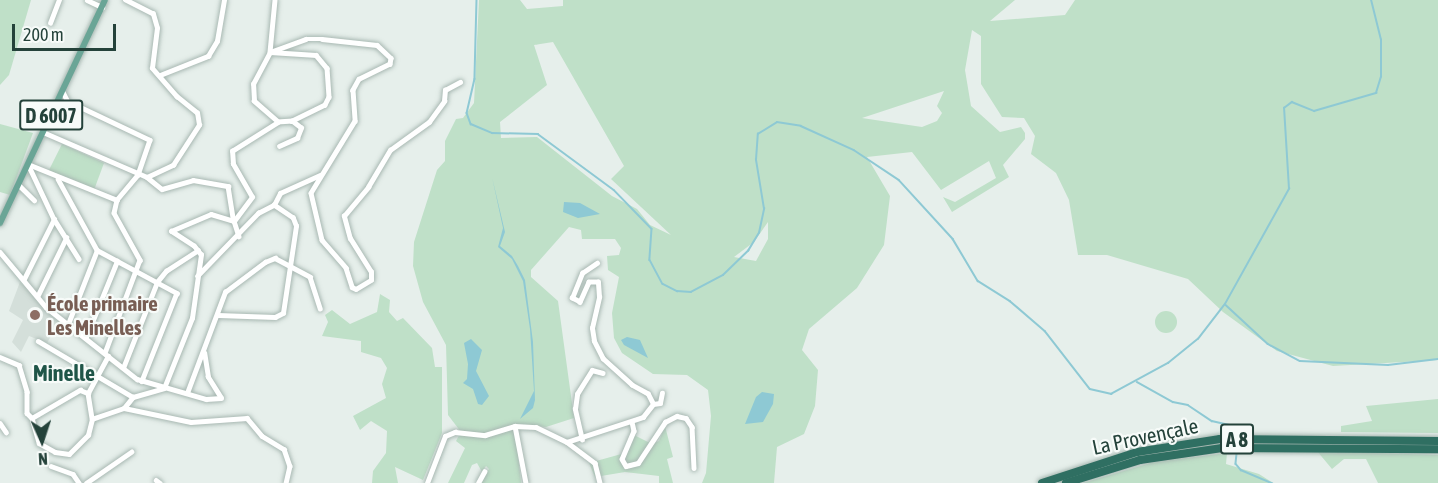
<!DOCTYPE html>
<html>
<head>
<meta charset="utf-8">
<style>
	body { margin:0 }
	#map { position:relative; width:1438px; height:483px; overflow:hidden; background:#e6efeb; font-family:"Asap Condensed",sans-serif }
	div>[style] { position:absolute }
	.built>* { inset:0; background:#d4dfda }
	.green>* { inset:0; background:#bfe0c8 }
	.round { border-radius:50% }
	.water>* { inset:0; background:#8ec9d4 }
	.stream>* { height:1.5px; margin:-0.75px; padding:0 0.75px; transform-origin:0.75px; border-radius:0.75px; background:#8ec9d4 }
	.roads { filter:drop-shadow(0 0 2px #a8b8b2) drop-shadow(0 0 2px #a8b8b2) }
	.minor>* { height:4.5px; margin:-2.25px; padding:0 2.25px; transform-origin:2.25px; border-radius:2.25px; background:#fff }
	.major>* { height:6px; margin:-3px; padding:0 3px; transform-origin:3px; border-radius:3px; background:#6aa596 }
	.highway>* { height:8px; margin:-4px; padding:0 4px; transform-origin:4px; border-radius:4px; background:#2f6f62 }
	.dots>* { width:16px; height:16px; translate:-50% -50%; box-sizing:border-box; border:3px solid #f7fbf9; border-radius:50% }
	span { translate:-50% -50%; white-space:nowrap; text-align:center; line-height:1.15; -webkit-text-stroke:4.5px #f7fbf9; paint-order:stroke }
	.shield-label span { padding:2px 4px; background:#f7fbf9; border:2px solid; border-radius:4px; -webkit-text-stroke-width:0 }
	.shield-label { font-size:20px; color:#24423a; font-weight:700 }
	.education-label { font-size:21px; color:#785e54; font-weight:700 }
	.left { translate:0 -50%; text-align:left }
	.street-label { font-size:21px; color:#24423a }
	.neighbourhood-label { font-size:22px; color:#1f5548; font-weight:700 }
	.north { position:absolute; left:12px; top:411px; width:60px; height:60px; -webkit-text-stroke:4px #f7fbf9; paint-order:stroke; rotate:177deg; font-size:16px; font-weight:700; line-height:24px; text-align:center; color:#24423a }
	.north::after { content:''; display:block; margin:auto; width:21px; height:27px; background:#24423a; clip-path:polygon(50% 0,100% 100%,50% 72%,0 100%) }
	.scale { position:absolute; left:12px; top:24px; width:104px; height:27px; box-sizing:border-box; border:3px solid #24423a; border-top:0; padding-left:8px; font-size:18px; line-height:21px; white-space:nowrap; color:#24423a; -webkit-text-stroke:4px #f7fbf9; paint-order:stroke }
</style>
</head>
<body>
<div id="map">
	<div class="built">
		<div style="clip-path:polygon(20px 282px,60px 320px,47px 343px,29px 336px,21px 352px,12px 342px,23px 320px,9px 311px)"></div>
	</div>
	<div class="green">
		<div style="clip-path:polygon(0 0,31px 0,9px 75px,0 85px)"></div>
		<div style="clip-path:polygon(evenodd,479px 0,520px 0,527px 9px,563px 6px,563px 0,1015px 0,990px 21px,1065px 15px,1075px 0,1438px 0,1438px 360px,1333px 366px,1277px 351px,1223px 312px,1188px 279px,1107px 255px,1078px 255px,1069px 200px,1056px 173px,1031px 154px,1035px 136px,1024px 118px,1002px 117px,981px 84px,981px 36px,972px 30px,965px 70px,971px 106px,1000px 132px,1021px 127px,1025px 133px,1025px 139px,1003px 165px,1009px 177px,952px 212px,943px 197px,955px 202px,996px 178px,989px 161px,941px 190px,912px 152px,867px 157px,890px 196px,884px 245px,857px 288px,809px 329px,802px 350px,818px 370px,815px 406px,804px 434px,777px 447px,774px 483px,702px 483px,706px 473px,711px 416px,708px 390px,687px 375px,653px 374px,622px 353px,614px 338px,612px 313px,619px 277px,608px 270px,607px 256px,619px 255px,621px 248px,615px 239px,582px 239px,581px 230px,569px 227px,531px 270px,531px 277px,558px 301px,574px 418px,546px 427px,515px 424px,521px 483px,480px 483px,489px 469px,486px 466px,482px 472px,477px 463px,472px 465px,464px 483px,448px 483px,465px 448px,456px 441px,461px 432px,448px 415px,446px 345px,423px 302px,413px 266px,414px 242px,437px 170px,445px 161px,445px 141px,456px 119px,463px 118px,474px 103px,479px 0,553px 42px,624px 166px,611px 179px,671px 235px,650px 225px,637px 209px,612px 196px,537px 137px,501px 138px,500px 122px,547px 85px,534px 45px,553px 42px,479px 0,944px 91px,937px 106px,942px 113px,937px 121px,922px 127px,862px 118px,944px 91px,479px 0,768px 222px,768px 239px,756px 261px,734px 257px,754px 242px,768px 222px)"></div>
		<div style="clip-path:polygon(0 124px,33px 133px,10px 195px,0 192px)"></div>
		<div style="clip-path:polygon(62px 144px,104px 163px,94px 190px,48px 172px)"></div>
		<div style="clip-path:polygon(380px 294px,390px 300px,389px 312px,397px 321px,403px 318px,432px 348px,435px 367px,442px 367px,442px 433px,423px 480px,395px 467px,398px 483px,372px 483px,373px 471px,386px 453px,387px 431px,371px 421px,360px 430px,353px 416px,386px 398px,382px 384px,387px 368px,381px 358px,361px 352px,361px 341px,322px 336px,328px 322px,325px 315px,332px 310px,350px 324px,377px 312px)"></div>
		<div class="round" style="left:1155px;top:311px;width:22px;height:22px"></div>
		<div style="clip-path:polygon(1438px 399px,1438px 433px,1341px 432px,1341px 426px,1372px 421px,1366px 406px)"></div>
		<div style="clip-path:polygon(665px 426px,673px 457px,667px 459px,673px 483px,659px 483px,659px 476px,625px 472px,595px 477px,589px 463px,625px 453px,634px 435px,652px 444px,659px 441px)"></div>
		<div style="clip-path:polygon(1317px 451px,1438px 455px,1438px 483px,1378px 483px,1366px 459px,1344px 459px,1332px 469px)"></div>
		<div style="clip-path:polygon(1227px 453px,1226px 464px,1259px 474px,1273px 483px,1083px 483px,1154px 462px)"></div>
	</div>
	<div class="water">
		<div style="clip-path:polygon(492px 177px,505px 232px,500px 246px,512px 256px,518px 266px,525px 280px,533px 342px,535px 400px,533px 408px,520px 419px,534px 391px,530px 329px,523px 281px,512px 259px,498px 247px,503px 228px)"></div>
		<div style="clip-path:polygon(564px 202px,580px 203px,600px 214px,578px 218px,563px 212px)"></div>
		<div style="clip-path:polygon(627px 337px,640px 340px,648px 358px,624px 345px,621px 340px)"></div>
		<div style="clip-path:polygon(471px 339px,482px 350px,476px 371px,489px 396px,482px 405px,478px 404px,473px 389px,463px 383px,467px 379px,468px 364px,464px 343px)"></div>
		<div style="clip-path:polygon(762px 392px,774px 394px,773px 404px,763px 422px,745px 424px,756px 397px)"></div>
	</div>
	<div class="stream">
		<div style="left:477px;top:0;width:79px;rotate:91.5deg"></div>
		<div style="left:475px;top:79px;width:35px;rotate:103deg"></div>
		<div style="left:467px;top:113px;width:12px;rotate:70deg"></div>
		<div style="left:471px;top:124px;width:23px;rotate:23deg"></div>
		<div style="left:492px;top:133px;width:46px;rotate:1.2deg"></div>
		<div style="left:538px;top:134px;width:94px;rotate:36.4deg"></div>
		<div style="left:614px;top:190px;width:54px;rotate:45.7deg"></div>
		<div style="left:652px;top:229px;width:31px;rotate:94deg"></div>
		<div style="left:650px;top:260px;width:27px;rotate:62deg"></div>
		<div style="left:663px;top:284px;width:16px;rotate:27deg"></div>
		<div style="left:677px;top:291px;width:14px;rotate:4deg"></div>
		<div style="left:691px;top:292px;width:36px;rotate:-28deg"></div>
		<div style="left:723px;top:275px;width:35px;rotate:-44deg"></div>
		<div style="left:748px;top:251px;width:21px;rotate:-59deg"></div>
		<div style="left:759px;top:233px;width:25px;rotate:-78deg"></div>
		<div style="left:764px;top:209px;width:50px;rotate:-99.3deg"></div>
		<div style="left:756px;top:160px;width:26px;rotate:-86deg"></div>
		<div style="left:758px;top:134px;width:22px;rotate:-32deg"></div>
		<div style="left:777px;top:122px;width:24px;rotate:9deg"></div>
		<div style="left:801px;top:126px;width:58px;rotate:24.4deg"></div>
		<div style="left:854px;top:150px;width:54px;rotate:33.7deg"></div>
		<div style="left:899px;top:180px;width:80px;rotate:47.5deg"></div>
		<div style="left:953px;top:239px;width:49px;rotate:59.2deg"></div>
		<div style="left:978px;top:281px;width:38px;rotate:32deg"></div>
		<div style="left:1010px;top:301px;width:46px;rotate:40.6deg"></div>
		<div style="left:1045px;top:331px;width:73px;rotate:52.2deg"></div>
		<div style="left:1090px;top:389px;width:22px;rotate:13deg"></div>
		<div style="left:1111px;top:394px;width:65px;rotate:-28.5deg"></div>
		<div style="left:1168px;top:363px;width:38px;rotate:-39deg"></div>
		<div style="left:1198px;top:339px;width:44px;rotate:-52.4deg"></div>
		<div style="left:1225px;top:304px;width:132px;rotate:-60.9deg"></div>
		<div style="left:1289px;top:189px;width:81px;rotate:-93.5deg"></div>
		<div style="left:1284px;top:108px;width:10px;rotate:-37deg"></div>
		<div style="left:1292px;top:102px;width:24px;rotate:22deg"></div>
		<div style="left:1314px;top:111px;width:65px;rotate:-16.2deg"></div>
		<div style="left:1376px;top:93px;width:17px;rotate:-73deg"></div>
		<div style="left:1381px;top:77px;width:37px;rotate:-90deg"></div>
		<div style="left:1381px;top:40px;width:41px;rotate:-104deg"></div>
		<div style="left:1226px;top:305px;width:57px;rotate:42.9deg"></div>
		<div style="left:1268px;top:344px;width:36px;rotate:28deg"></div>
		<div style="left:1300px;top:361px;width:88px;rotate:2.6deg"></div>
		<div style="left:1388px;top:365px;width:50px;rotate:-6.8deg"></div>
		<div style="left:1137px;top:382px;width:41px;rotate:29.1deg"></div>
		<div style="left:1173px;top:402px;width:15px;rotate:11deg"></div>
		<div style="left:1188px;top:405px;width:29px;rotate:34deg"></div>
		<div style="left:1212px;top:421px;width:22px;rotate:13deg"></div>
		<div style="left:1237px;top:454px;width:10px;rotate:96deg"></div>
		<div style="left:1236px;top:464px;width:8px;rotate:50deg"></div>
		<div style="left:1241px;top:470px;width:34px;rotate:23deg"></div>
	</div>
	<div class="roads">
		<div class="minor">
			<div style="left:87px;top:0;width:17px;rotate:25deg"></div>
			<div style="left:275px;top:0;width:52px;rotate:95.5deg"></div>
			<div style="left:270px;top:52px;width:38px;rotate:-20deg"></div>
			<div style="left:306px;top:39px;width:16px"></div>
			<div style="left:322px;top:39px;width:55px;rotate:6.2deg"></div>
			<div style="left:377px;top:45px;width:19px;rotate:43deg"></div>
			<div style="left:391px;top:58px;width:6px;rotate:99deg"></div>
			<div style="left:390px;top:64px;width:34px;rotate:154deg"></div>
			<div style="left:359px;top:79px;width:13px;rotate:119deg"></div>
			<div style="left:353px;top:90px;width:31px;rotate:86deg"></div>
			<div style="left:355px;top:121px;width:84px;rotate:121.4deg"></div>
			<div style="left:311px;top:193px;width:48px;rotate:76.8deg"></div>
			<div style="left:322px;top:240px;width:37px;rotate:49deg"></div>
			<div style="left:346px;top:268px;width:20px;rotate:72deg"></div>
			<div style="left:352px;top:287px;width:4px;rotate:27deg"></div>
			<div style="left:356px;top:289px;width:17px;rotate:-31deg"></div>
			<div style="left:371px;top:280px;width:8px;rotate:-90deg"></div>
			<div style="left:371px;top:272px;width:39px;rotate:-122deg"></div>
			<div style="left:350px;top:239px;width:24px;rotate:-105deg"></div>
			<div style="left:344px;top:216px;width:38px;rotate:-50deg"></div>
			<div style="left:368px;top:187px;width:43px;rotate:-59.3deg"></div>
			<div style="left:390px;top:150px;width:48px;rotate:-35.7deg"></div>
			<div style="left:429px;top:122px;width:26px;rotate:-54deg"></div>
			<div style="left:444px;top:101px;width:11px;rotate:-85deg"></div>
			<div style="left:445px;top:90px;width:17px;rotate:-28deg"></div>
			<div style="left:50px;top:23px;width:25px;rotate:-69deg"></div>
			<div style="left:160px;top:75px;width:52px;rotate:-21.6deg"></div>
			<div style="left:208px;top:56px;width:17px;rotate:-59deg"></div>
			<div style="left:217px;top:41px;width:42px;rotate:-80.3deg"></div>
			<div style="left:72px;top:103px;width:86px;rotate:25.4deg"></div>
			<div style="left:150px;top:140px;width:37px;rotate:109deg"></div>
			<div style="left:138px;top:175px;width:33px;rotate:130deg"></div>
			<div style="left:56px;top:104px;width:11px;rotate:-15deg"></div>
			<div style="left:67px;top:101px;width:11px;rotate:-117deg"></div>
			<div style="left:43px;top:132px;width:113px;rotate:23.4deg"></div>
			<div style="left:147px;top:177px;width:29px;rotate:-25deg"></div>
			<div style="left:173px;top:165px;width:48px;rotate:-57deg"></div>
			<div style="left:199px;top:125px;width:12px;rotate:-99deg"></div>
			<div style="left:197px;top:113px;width:26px;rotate:-141deg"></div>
			<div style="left:177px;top:97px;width:38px;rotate:-131deg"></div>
			<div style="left:152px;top:68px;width:40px;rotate:-82.9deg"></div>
			<div style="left:157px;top:28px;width:15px;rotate:-106deg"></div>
			<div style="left:153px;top:14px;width:31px;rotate:-153deg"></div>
			<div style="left:279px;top:146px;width:20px;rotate:-24deg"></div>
			<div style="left:297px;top:138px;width:11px;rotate:-68deg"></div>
			<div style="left:301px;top:128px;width:11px;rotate:-142deg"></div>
			<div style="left:292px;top:121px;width:14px;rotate:176deg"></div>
			<div style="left:278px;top:122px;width:32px;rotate:-139deg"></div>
			<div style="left:254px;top:101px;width:17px;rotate:-93deg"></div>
			<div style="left:253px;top:84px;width:36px;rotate:-62deg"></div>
			<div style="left:270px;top:52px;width:46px;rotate:3.7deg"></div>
			<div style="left:316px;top:55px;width:17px;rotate:50deg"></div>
			<div style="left:327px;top:68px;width:29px;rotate:86deg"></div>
			<div style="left:329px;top:97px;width:9px;rotate:117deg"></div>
			<div style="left:325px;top:105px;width:37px;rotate:154deg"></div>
			<div style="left:28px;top:164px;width:96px;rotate:22deg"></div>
			<div style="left:117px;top:200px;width:13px;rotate:103deg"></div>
			<div style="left:114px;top:213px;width:54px;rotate:61deg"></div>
			<div style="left:140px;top:260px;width:99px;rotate:110.6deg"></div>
			<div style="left:28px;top:164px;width:61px;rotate:64.7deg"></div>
			<div style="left:54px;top:219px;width:47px;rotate:58deg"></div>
			<div style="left:147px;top:177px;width:19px;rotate:39deg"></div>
			<div style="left:162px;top:189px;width:32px;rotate:-16deg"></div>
			<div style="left:193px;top:180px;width:36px;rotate:10deg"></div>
			<div style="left:228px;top:186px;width:33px;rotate:81deg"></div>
			<div style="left:58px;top:179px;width:81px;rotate:61.2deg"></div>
			<div style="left:97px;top:250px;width:91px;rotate:28.3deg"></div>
			<div style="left:177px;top:293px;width:95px;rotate:111.7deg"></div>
			<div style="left:18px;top:184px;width:23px;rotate:45deg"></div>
			<div style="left:274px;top:205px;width:13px;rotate:-63deg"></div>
			<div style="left:280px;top:193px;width:44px;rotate:-24.2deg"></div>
			<div style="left:234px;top:221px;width:30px;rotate:-53deg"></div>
			<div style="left:252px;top:197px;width:38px;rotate:-120deg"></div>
			<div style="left:233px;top:164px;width:13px;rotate:-94deg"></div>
			<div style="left:232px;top:151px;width:54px;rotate:-32.2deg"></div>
			<div style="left:0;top:252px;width:72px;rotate:50.1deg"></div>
			<div style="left:46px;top:307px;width:116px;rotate:38.4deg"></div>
			<div style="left:137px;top:379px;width:72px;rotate:16.2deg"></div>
			<div style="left:206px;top:399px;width:15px;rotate:-4deg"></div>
			<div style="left:221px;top:398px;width:25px;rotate:-122deg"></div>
			<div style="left:208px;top:377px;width:24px;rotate:-99deg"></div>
			<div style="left:197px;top:276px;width:88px;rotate:-45.9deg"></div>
			<div style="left:258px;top:213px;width:18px;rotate:-27deg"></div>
			<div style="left:24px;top:279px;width:67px;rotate:-63.4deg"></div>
			<div style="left:38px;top:295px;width:64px;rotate:-63.8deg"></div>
			<div style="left:218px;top:315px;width:57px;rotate:2deg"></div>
			<div style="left:275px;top:317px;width:9px;rotate:-27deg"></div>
			<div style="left:283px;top:313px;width:88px;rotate:-81.5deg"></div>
			<div style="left:296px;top:226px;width:9px;rotate:-111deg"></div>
			<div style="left:293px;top:218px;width:23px;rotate:-146deg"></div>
			<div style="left:68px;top:324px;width:79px;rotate:-68.6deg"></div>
			<div style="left:86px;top:337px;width:82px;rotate:-67.8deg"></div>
			<div style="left:38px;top:341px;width:110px;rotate:30.5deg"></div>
			<div style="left:0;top:357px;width:21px;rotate:23deg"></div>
			<div style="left:19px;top:365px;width:28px;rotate:73deg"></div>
			<div style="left:27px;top:392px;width:21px;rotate:90deg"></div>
			<div style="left:27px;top:413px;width:7px;rotate:45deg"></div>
			<div style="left:32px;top:418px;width:56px;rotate:-30.3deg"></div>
			<div style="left:80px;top:390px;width:9px;rotate:21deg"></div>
			<div style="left:88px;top:393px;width:26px;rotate:81deg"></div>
			<div style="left:92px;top:419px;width:34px;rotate:-19deg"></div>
			<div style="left:124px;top:408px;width:68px;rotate:11.8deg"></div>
			<div style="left:191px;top:422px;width:56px;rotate:-4.1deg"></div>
			<div style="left:247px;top:418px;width:23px;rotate:50deg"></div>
			<div style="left:262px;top:436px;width:26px;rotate:31deg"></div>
			<div style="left:284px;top:449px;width:18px;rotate:71deg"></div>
			<div style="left:290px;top:466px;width:17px;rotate:103deg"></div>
			<div style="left:123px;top:368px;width:92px;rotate:-68.4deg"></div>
			<div style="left:157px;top:282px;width:14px;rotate:-51deg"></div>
			<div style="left:166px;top:271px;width:38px;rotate:-33deg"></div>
			<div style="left:88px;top:393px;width:42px;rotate:-61.6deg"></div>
			<div style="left:187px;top:393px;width:108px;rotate:-69.4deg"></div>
			<div style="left:225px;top:292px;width:50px;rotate:-36.9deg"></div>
			<div style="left:265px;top:262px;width:11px;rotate:-22deg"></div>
			<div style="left:275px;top:258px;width:40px;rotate:28deg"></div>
			<div style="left:310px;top:277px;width:33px;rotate:72deg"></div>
			<div style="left:653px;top:404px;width:7px;rotate:-8deg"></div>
			<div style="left:660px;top:403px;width:10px;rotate:-79deg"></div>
			<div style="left:124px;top:408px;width:14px;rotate:-51deg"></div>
			<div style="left:133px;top:397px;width:32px;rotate:-16deg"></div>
			<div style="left:164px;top:388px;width:75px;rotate:-68.2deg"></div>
			<div style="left:192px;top:318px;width:64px;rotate:-81.9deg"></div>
			<div style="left:201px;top:255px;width:11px;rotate:-128deg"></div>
			<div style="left:194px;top:246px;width:27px;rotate:-147deg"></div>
			<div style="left:171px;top:231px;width:43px;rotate:-23deg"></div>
			<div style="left:211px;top:214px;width:24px;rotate:17deg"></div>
			<div style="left:234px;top:221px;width:16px;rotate:72deg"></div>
			<div style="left:32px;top:418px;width:26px;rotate:74deg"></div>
			<div style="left:39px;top:443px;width:18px;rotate:29deg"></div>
			<div style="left:55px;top:452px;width:14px;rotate:8deg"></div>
			<div style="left:69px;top:454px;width:27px;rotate:-45deg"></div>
			<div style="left:88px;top:435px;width:16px;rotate:-76deg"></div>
			<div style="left:632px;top:422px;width:9px;rotate:77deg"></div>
			<div style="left:634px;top:431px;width:30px;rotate:113deg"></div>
			<div style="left:622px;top:459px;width:8px;rotate:60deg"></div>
			<div style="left:626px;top:466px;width:12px;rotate:-14deg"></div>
			<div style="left:638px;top:463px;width:49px;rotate:-56.6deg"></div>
			<div style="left:665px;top:422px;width:13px;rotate:-27deg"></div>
			<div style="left:677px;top:416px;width:9px;rotate:13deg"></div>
			<div style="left:686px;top:418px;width:11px;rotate:56deg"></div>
			<div style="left:692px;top:427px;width:41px;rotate:87.2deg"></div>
			<div style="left:0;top:423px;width:11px;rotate:56deg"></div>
			<div style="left:515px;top:426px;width:58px;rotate:79.1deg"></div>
			<div style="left:582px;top:440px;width:32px;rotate:-103deg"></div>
			<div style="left:575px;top:409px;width:15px;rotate:-82deg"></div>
			<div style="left:577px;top:394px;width:28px;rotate:-58deg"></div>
			<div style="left:592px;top:370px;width:11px;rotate:15deg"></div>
			<div style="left:567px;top:442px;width:80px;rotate:-18.2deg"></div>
			<div style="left:643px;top:417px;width:16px;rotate:-52deg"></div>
			<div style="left:653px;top:404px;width:11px;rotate:-117deg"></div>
			<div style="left:648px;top:394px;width:18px;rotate:-151deg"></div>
			<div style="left:632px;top:385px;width:39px;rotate:-138deg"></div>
			<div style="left:603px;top:359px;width:20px;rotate:-117deg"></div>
			<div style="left:594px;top:341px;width:13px;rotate:-99deg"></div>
			<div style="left:592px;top:328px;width:32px;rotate:-77deg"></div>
			<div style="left:599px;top:297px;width:15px;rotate:-94deg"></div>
			<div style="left:598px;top:282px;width:9px;rotate:180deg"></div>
			<div style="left:589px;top:282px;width:22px;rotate:114deg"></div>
			<div style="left:580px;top:302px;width:9px;rotate:-153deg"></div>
			<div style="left:572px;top:298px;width:27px;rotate:-68deg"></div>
			<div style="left:582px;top:273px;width:18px;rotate:-34deg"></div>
			<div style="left:51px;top:466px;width:23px;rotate:20deg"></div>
			<div style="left:73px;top:474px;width:11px;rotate:56deg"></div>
			<div style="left:156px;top:480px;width:5px;rotate:37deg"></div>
			<div style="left:86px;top:483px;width:55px;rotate:-34.6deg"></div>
			<div style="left:427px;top:483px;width:50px;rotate:-69deg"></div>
			<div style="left:445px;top:436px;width:11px;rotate:-22deg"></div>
			<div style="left:455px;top:432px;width:30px;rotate:6deg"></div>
			<div style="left:485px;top:435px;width:31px;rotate:-17deg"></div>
			<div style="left:515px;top:426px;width:21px;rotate:3deg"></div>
			<div style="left:536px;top:427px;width:34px;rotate:26deg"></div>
			<div style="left:567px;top:442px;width:35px;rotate:37deg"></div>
			<div style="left:595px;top:463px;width:21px;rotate:76deg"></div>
			<div style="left:478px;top:483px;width:13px;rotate:-61deg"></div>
		</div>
		<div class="major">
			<div style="left:0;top:223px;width:246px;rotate:-64.8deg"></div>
		</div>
		<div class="highway">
			<div style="left:1042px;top:483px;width:100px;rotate:-18.1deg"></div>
			<div style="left:1137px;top:452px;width:84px;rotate:-8.9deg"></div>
			<div style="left:1220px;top:439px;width:218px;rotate:0.5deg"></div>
			<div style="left:1066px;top:483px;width:77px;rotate:-17.3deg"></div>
			<div style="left:1140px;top:460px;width:83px;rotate:-8.3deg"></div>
			<div style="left:1222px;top:448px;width:216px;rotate:0.3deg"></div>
		</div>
	</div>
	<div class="dots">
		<div style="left:35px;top:315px;background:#8d6e63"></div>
	</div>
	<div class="shield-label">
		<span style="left:51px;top:115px">D 6007</span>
		<span style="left:1237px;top:439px">A 8</span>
	</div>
	<div class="education-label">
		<span class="left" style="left:47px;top:315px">École primaire<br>Les Minelles</span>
	</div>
	<div class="street-label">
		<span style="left:1145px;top:436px;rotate:-12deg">La Provençale</span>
	</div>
	<div class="neighbourhood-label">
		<span style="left:64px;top:374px">Minelle</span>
	</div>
	<div class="north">N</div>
	<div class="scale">200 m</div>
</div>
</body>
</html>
